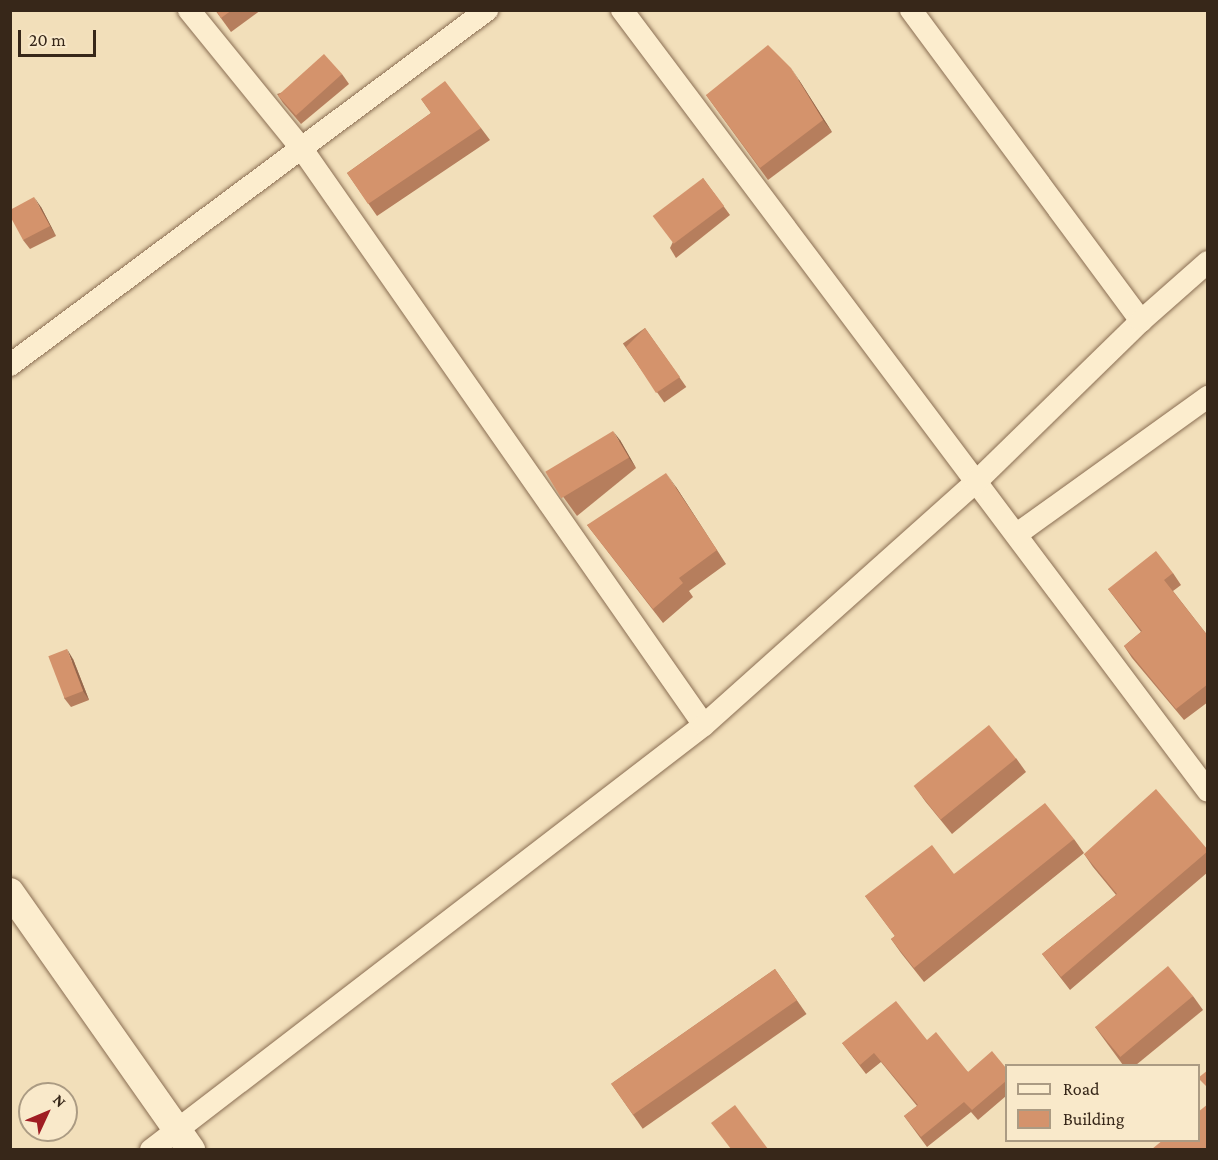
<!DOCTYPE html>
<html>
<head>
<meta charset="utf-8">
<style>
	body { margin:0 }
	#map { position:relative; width:1218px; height:1160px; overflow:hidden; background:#f2dfba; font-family:"Crimson Pro",serif }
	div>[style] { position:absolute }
	.roads { filter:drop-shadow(0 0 2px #8a6e53) drop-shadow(0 0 2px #8a6e53) }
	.minor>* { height:22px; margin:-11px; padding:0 11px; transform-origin:11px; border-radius:11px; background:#fcedce }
	.tertiary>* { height:28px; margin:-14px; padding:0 14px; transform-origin:14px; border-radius:14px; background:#fcedce }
	.wall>* { inset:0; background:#b67e5d; transform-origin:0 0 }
	.shaded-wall>* { inset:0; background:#94674c }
	.building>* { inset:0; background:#d4936c; transform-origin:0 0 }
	span { translate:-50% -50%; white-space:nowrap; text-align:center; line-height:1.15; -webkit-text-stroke:5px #f9e9ca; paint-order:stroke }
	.frame { position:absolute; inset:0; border:12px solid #372719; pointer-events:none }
	.legend { position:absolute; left:1005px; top:1064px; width:195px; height:78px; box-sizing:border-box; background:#f9e9ca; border:2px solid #ab9b83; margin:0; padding:8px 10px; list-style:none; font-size:18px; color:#372719 }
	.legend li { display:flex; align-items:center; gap:12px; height:30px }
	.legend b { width:30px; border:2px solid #ab9b83 }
	.north { position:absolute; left:18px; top:1082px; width:60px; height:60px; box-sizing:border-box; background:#f9e9ca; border:2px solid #ab9b83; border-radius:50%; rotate:46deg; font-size:16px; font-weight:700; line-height:24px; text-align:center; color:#372719 }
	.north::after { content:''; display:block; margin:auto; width:21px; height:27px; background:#9f1d23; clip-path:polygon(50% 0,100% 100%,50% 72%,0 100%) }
	.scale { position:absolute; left:18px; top:30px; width:78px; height:27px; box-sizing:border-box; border:3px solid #372719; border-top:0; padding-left:8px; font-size:18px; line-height:21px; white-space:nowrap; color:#372719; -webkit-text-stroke:4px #f9e9ca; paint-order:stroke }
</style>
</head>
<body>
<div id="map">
	<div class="roads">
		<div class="minor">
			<div style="left:189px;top:10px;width:179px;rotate:50.9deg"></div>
			<div style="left:302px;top:149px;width:702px;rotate:55.09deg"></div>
			<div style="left:622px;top:10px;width:976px;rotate:53.12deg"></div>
			<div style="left:911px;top:10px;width:387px;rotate:53.5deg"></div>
			<div style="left:10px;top:365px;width:595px;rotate:-36.66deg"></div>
			<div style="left:1017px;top:534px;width:235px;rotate:-35.7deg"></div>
			<div style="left:151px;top:1150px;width:697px;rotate:-37.54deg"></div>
			<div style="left:704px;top:725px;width:365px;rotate:-41.8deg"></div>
			<div style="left:976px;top:482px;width:231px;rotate:-44.3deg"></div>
			<div style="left:1141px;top:321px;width:89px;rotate:-41.4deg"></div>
		</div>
		<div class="tertiary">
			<div style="left:10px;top:892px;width:315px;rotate:54.9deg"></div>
		</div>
	</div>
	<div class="wall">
		<div style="clip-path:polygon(215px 10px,261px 10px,231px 32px)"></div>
		<div style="clip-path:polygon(342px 74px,349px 84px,301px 124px,283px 103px,277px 94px)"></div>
		<div style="clip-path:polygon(799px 80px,832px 132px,768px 180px,706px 95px)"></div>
		<div style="clip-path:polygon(421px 99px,481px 128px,490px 140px,377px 216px,347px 173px,431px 113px)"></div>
		<div style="clip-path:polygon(703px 178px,730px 215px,676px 258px,670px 248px)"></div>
		<div style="clip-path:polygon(41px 207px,56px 236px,30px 249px,23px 240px)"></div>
		<div style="left:645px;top:328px;width:72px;height:27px;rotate:55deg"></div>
		<div style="clip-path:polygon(620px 440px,636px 468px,577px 516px,551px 480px)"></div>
		<div style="clip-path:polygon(676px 487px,726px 564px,689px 591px,693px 597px,663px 623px,587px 525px)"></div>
		<div style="clip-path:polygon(1173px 573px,1181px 585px,1173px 591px,1208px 636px,1208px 702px,1184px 720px,1132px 658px,1124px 646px,1141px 632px,1108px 589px)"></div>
		<div style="clip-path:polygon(73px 659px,89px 700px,71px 707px,64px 698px)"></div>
		<div style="clip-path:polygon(1016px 758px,1026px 772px,952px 834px,925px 801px,915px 787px)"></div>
		<div style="clip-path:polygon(1074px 839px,1084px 853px,924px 982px,901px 953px,891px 939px,895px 936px,865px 896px,954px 874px)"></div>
		<div style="clip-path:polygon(1208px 850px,1208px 872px,1070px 990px,1042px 954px,1116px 895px,1093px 867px,1084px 854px)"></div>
		<div style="left:775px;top:969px;width:55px;height:200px;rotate:55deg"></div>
		<div style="clip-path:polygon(1193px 996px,1203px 1010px,1136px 1065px,1123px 1065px,1095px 1027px)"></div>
		<div style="clip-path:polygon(927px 1040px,968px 1072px,1006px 1068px,1006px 1096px,978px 1120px,971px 1112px,927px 1147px,904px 1116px,917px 1106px,881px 1062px,866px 1074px,842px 1043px)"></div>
	</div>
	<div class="shaded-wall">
		<div style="clip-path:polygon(791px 68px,799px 80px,832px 132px,823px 120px)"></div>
		<div style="clip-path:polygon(34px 197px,41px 207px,56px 236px,50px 226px)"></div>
		<div style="clip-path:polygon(613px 431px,620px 440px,636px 468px,629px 458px)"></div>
		<div style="clip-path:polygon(666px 473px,676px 487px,726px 564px,717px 550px)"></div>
		<div style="clip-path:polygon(67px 649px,73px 659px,89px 700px,83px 691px)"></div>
	</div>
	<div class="building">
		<div style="clip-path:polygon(216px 10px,232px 10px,221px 18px)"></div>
		<div style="clip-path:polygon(768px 45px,791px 68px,823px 120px,760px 168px,706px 95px)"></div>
		<div style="left:324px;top:54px;width:27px;height:62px;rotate:48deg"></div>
		<div style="clip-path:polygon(445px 81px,481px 128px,368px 204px,347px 173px,431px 113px,421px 99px)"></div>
		<div style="left:703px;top:178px;width:35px;height:63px;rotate:53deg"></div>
		<div style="clip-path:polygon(34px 197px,50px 226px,23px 240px,10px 216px,10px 210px)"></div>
		<div style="clip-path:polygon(645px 328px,680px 377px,656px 393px,626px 347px)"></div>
		<div style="left:613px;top:431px;width:31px;height:79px;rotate:59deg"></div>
		<div style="clip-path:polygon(666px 473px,717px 550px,679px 578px,683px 583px,653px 609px,587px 525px)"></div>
		<div style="clip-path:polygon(1156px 551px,1173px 573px,1164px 580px,1208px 636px,1208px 684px,1176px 709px,1124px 646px,1142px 631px,1108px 589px)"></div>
		<div style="left:67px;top:649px;width:45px;height:20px;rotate:69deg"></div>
		<div style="left:989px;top:725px;width:43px;height:97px;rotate:51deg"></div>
		<div style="clip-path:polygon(1156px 789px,1208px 850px,1208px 851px,1061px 977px,1042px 954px,1117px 894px,1084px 854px)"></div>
		<div style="clip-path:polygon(1045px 803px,1074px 839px,914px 968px,891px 939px,895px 936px,865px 896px,932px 845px,954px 874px)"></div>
		<div style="left:1168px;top:966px;width:39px;height:95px;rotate:50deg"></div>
		<div style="left:775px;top:969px;width:38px;height:200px;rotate:55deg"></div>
		<div style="clip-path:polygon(896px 1001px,927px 1040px,936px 1032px,968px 1072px,992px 1051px,1006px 1068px,1006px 1081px,972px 1110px,964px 1102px,921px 1137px,904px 1116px,918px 1105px,874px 1053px,860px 1065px,842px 1043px)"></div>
		<div style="clip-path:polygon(1208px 1070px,1208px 1088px,1198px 1078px)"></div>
		<div style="clip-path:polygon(1208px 1104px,1208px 1149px,1152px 1149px,1163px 1140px,1198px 1140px,1198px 1112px)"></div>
		<div style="clip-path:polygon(735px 1105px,768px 1149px,731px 1149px,711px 1123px)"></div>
	</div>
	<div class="frame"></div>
	<ul class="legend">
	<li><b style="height:8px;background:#fcedce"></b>Road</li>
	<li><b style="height:16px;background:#d4936c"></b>Building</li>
	</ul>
	<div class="north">N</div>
	<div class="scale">20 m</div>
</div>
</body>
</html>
